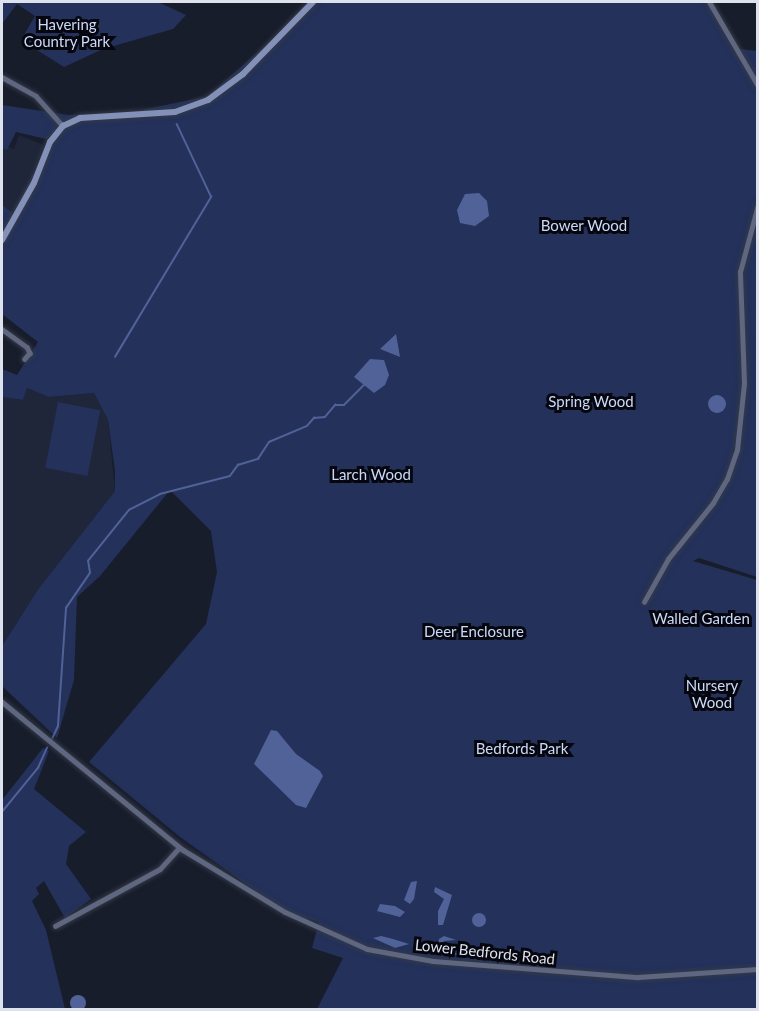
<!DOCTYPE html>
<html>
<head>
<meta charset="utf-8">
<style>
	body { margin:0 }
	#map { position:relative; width:759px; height:1011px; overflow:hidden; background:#181d2c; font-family:Lato,sans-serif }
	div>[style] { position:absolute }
	.built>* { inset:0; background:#1f263a }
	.green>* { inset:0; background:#23315b; transform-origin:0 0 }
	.water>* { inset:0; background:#506298 }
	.round { border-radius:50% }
	.stream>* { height:1.5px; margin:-0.75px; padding:0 0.75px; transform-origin:0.75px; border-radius:0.75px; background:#506298 }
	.roads { filter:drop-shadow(0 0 2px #343947) drop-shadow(0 0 2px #343947) }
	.minor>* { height:4.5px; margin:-2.25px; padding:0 2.25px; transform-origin:2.25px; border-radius:2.25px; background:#5e677f }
	.tertiary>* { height:5px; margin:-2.5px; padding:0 2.5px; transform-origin:2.5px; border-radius:2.5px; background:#5e677f }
	.secondary>* { height:6px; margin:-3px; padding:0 3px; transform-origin:3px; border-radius:3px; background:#8391b8 }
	span { translate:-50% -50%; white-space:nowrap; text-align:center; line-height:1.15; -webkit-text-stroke:6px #06070e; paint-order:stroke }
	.park-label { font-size:15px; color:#ccd9fa }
	.street-label { font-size:15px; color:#dee2ed }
	.frame { position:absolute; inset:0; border:3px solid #dee2ed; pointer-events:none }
</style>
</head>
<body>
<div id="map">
	<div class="built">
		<div style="clip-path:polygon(19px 135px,44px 145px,13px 221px,2px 231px,2px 144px,14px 149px)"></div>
		<div style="clip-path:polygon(26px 388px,50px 397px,94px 393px,108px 420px,115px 491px,39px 588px,2px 646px,2px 397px,23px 400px)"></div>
	</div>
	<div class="green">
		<div style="clip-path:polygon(2px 2px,158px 2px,186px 15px,173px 29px,103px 49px,64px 67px,21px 40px,35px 16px,17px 4px,2px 24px)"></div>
		<div style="clip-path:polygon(308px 2px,706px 2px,736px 54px,740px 49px,757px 51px,757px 577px,699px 558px,693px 561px,757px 580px,757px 1009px,317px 1009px,343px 958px,312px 948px,319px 922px,285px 912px,180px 837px,89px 762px,206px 624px,217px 572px,211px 531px,170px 490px,100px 576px,77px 597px,74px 680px,57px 738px,2px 686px,2px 646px,39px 588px,115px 491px,115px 471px,108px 420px,94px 393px,49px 397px,27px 388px,23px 400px,2px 397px,2px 369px,17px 375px,38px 342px,2px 314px,2px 205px,13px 213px,50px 140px,16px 132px,7px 150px,2px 148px,2px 105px,69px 115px,133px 112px,208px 96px,275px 37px)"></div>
		<div style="left:58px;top:402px;width:43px;height:67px;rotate:11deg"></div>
		<div style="clip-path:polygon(43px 748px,49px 751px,34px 789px,86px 832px,69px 846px,66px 864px,91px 899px,65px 918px,44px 881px,36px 888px,39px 894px,32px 901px,46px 930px,65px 1009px,2px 1009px,2px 800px)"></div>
	</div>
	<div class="water">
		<div style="clip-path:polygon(479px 193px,487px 201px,489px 216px,475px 226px,460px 223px,457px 210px,465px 194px)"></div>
		<div style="clip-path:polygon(396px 334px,400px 357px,380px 349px)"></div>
		<div style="clip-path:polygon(370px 359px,384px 360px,389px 375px,385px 385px,374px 393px,354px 377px)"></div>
		<div class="round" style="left:708px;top:395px;width:18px;height:18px"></div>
		<div style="clip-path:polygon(271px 730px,277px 731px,296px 754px,320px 771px,323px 776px,306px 808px,296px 805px,254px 764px)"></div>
		<div style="clip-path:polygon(417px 881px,414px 899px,410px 904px,404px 900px,411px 882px)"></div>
		<div style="clip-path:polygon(435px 887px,452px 895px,443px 925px,438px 925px,438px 911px,444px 899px,434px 892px)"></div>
		<div style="clip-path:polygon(380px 904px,395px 906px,405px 912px,400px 917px,377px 911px)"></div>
		<div class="round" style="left:472px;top:913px;width:14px;height:14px"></div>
		<div style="clip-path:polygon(381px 936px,393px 939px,409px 944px,395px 948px,373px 938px)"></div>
		<div style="clip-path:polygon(444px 936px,456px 940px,444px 941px,442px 948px,460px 955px,437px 953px,439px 939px)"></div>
		<div class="round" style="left:70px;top:995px;width:16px;height:16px"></div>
	</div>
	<div class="stream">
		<div style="left:115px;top:357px;width:187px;rotate:-59deg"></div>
		<div style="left:211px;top:197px;width:80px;rotate:-115.3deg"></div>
		<div style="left:52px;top:739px;width:14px;rotate:-65deg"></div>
		<div style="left:58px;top:726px;width:118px;rotate:-86.1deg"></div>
		<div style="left:66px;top:608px;width:42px;rotate:-55.6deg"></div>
		<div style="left:90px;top:573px;width:12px;rotate:-99deg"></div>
		<div style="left:88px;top:561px;width:65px;rotate:-51.2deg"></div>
		<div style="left:129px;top:510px;width:35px;rotate:-27deg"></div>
		<div style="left:160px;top:494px;width:72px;rotate:-14.4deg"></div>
		<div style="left:230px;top:476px;width:14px;rotate:-54deg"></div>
		<div style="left:238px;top:465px;width:21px;rotate:-17deg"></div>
		<div style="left:258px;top:459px;width:20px;rotate:-57deg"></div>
		<div style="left:269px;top:442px;width:41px;rotate:-22.8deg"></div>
		<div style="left:307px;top:426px;width:11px;rotate:-49deg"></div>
		<div style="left:314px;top:418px;width:11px;rotate:-5deg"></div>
		<div style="left:325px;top:417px;width:16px;rotate:-50deg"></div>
		<div style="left:335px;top:405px;width:9px"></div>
		<div style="left:344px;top:405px;width:28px;rotate:-45deg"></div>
		<div style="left:2px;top:812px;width:57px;rotate:-50.7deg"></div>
		<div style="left:38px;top:768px;width:22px;rotate:-66deg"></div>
	</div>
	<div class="roads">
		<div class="minor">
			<div style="left:2px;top:77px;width:39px;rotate:29deg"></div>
			<div style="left:36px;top:96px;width:40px;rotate:48deg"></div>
			<div style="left:2px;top:329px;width:31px;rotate:36deg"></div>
			<div style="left:27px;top:347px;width:7px;rotate:63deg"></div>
			<div style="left:30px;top:353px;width:8px;rotate:130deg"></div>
			<div style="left:644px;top:602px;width:49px;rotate:-60.8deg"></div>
			<div style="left:668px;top:559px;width:72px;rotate:-51.2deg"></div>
			<div style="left:713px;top:503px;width:28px;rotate:-60deg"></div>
			<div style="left:727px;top:479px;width:31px;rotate:-71deg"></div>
			<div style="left:737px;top:450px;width:67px;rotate:-84deg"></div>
			<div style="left:744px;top:383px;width:111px;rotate:-92.1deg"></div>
			<div style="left:740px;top:272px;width:69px;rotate:-75deg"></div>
			<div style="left:55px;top:926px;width:119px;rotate:-28.5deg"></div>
			<div style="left:160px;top:869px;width:28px;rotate:-48deg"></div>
		</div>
		<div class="tertiary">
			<div style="left:709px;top:2px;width:97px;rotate:59.7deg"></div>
			<div style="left:2px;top:702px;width:234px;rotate:39.3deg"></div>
			<div style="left:183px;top:850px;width:119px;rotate:31.3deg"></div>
			<div style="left:285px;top:912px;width:90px;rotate:24.3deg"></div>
			<div style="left:367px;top:949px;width:67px;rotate:10.3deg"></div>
			<div style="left:433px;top:961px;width:206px;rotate:4.5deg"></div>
			<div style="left:638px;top:977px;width:120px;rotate:-3.8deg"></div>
		</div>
		<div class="secondary">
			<div style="left:2px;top:240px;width:65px;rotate:-60.7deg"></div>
			<div style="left:34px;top:183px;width:44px;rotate:-68.7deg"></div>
			<div style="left:50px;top:142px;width:21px;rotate:-51deg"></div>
			<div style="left:63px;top:126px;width:19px;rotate:-25deg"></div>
			<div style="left:80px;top:118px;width:95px;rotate:-3.6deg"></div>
			<div style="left:175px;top:112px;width:35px;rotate:-20deg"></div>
			<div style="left:208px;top:100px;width:44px;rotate:-36.6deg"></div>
			<div style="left:243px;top:74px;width:100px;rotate:-45.8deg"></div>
		</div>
	</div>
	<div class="park-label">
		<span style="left:67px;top:33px">Havering<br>Country Park</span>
		<span style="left:584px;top:226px">Bower Wood</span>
		<span style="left:591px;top:402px">Spring Wood</span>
		<span style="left:371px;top:475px">Larch Wood</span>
		<span style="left:701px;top:619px">Walled Garden</span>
		<span style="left:474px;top:632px">Deer Enclosure</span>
		<span style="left:712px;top:694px">Nursery<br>Wood</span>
		<span style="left:522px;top:749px">Bedfords Park</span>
	</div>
	<div class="street-label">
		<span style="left:485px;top:952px;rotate:6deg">Lower Bedfords Road</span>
	</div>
	<div class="frame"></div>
</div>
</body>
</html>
